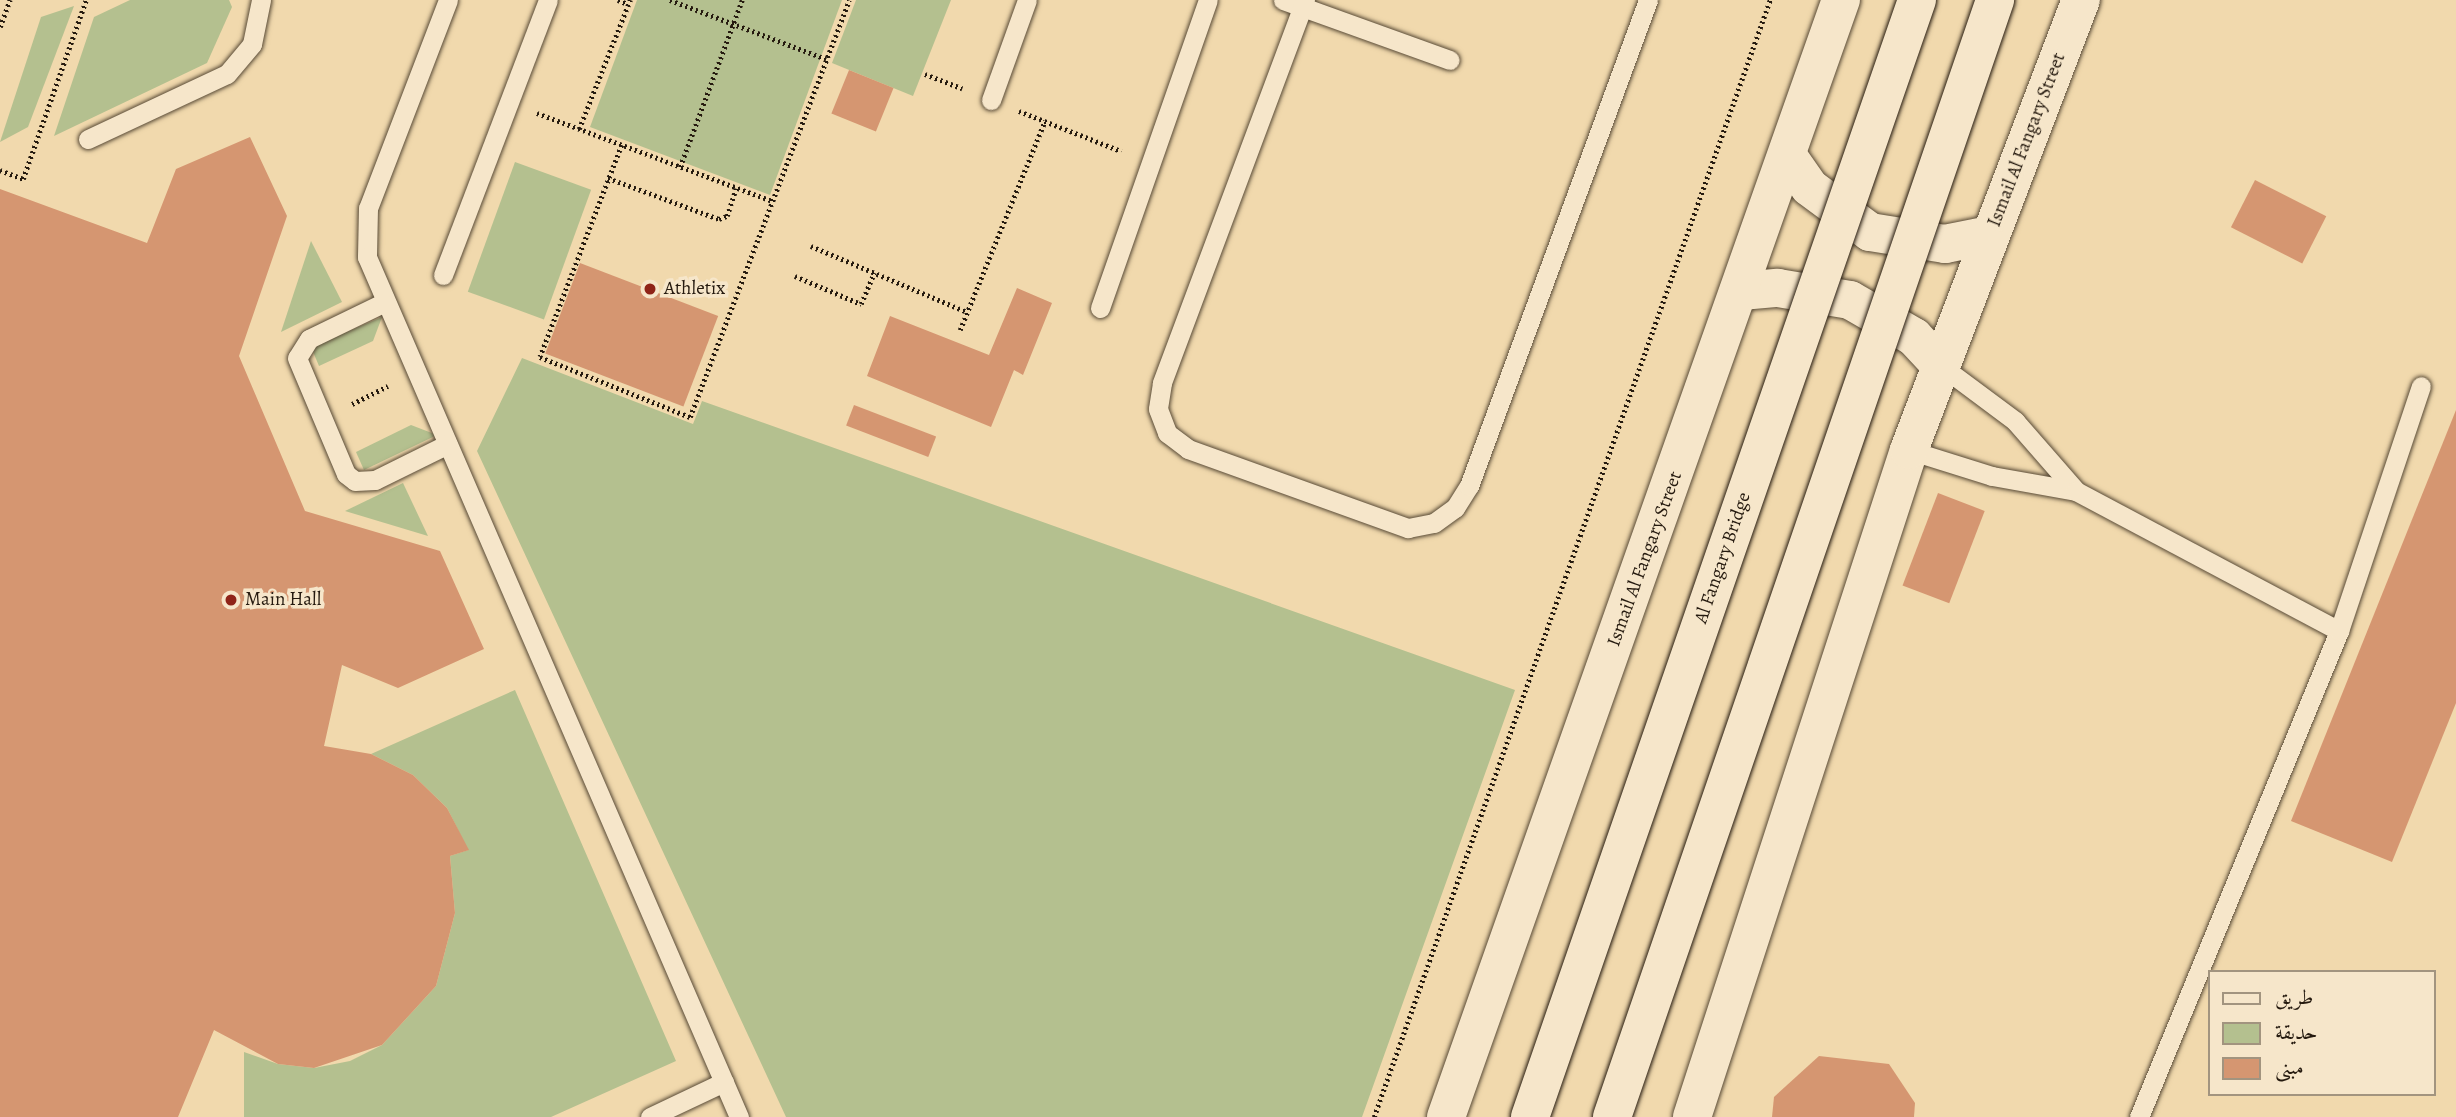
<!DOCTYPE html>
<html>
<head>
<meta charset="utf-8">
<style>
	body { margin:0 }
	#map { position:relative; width:2456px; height:1117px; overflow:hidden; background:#f1d9ad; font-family:Alegreya,Amiri,serif }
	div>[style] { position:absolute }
	.green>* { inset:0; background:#b4c08f; transform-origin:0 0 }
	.building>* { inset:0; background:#d59671; transform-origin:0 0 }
	.path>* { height:4.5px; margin-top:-2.25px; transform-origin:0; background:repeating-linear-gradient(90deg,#251a0f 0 2px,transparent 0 5.5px) }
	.roads { filter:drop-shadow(0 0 2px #584a36) drop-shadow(0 0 2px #584a36) }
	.lane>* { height:19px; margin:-9.5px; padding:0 9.5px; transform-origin:9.5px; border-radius:9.5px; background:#f6e6ca }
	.secondary>* { height:38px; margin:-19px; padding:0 19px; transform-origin:19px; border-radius:19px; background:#f6e6ca }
	.bridges { filter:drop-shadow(0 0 2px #251a0f) drop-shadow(0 0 2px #251a0f) }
	.secondary-bridge>* { height:38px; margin:-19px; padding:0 19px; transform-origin:19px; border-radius:19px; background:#f6e6ca }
	.dots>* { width:19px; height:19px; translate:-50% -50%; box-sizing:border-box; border:4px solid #f6e6ca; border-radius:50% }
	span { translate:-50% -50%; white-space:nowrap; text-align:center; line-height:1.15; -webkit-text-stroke:7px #f6e6ca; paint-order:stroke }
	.street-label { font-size:19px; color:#251a0f }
	.poi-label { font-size:19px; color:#251a0f }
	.left { translate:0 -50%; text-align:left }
	.legend { position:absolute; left:2208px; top:970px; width:228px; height:126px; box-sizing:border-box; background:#f6e6ca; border:2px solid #a2947f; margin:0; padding:9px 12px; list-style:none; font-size:21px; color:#251a0f }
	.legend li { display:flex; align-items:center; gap:14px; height:35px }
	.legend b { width:35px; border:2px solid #a2947f }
</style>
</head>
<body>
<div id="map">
	<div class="green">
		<div style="clip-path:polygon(130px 0,229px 0,232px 7px,207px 63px,54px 136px,94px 17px)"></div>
		<div style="clip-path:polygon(637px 0,842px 0,770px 195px,590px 127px)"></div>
		<div style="clip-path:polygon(856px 0,951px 0,913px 96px,832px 63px)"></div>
		<div style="clip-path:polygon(74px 6px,28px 127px,0 142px,41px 17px)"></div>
		<div style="left:515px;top:162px;width:81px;height:138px;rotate:20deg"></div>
		<div style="clip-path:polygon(311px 241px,342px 302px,281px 332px)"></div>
		<div style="clip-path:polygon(382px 317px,373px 341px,319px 366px,311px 347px)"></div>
		<div style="clip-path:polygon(522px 358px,693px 424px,702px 401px,1515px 690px,1362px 1117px,786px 1117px,477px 451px)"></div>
		<div style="clip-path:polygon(411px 425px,437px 435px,364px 470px,356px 452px)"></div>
		<div style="clip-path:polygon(403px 483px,428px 536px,345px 511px)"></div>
		<div style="clip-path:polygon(515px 690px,676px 1061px,551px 1117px,244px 1117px,244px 1052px,278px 1064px,314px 1068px,350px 1061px,382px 1045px,436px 986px,455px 913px,450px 856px,468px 850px,447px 808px,413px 775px,371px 754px)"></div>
	</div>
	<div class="building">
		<div style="left:849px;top:70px;width:48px;height:47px;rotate:22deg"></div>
		<div style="clip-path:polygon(250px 137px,287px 216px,239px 356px,305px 511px,440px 551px,484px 649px,398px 688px,342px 665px,324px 746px,371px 754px,413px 775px,447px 808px,469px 850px,450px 856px,455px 913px,436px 986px,382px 1045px,314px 1068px,278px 1064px,214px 1030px,178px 1117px,0 1117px,0 189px,147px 243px,176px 169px)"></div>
		<div style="left:2255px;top:180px;width:80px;height:53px;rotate:27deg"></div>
		<div style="left:580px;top:263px;width:148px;height:97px;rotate:21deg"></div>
		<div style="clip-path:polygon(1017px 288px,1052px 303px,1023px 375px,1014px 370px,991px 427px,867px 376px,890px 316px,989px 355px)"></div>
		<div style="left:854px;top:405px;width:88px;height:22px;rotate:21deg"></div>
		<div style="clip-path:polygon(2456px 410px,2456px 703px,2392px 862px,2291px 821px)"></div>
		<div style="left:1938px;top:493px;width:50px;height:99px;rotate:21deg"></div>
		<div style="clip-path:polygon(1819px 1056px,1889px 1064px,1915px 1103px,1914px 1117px,1772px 1117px,1774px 1097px)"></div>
	</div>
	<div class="path">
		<div style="left:618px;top:0;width:11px;rotate:22deg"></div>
		<div style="left:670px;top:0;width:167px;rotate:20.7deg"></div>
		<div style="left:0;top:27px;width:29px;rotate:-70deg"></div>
		<div style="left:925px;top:74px;width:40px;rotate:21deg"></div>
		<div style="left:1019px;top:111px;width:110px;rotate:21.4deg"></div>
		<div style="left:537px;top:113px;width:251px;rotate:20.5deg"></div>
		<div style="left:579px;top:129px;width:139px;rotate:-68.4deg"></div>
		<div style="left:622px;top:145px;width:227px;rotate:111.1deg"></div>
		<div style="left:540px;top:357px;width:162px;rotate:21.8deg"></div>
		<div style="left:690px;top:417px;width:446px;rotate:-69.1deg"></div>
		<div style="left:680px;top:167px;width:178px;rotate:-69.6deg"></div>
		<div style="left:0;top:170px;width:25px;rotate:21deg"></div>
		<div style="left:23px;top:179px;width:190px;rotate:-70.6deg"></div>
		<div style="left:608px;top:178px;width:118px;rotate:20.3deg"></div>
		<div style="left:719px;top:219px;width:9px;rotate:-21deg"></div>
		<div style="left:727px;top:216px;width:29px;rotate:-72deg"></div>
		<div style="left:811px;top:246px;width:169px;rotate:22.9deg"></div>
		<div style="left:795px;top:276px;width:72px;rotate:23deg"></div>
		<div style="left:861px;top:304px;width:34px;rotate:-67deg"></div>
		<div style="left:960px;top:330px;width:226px;rotate:-67.9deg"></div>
		<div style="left:352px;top:404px;width:40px;rotate:-26.6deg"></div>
		<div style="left:1374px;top:1117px;width:1185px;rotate:-70.48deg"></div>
	</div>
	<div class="roads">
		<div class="lane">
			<div style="left:448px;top:0;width:223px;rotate:111deg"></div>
			<div style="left:368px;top:208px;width:49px;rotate:91.2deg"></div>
			<div style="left:367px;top:257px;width:937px;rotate:66.61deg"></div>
			<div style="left:1283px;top:0;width:177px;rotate:19.8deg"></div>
			<div style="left:1305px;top:0;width:409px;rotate:110.5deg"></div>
			<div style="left:1162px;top:383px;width:26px;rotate:99deg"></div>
			<div style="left:1158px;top:409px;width:26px;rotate:69deg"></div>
			<div style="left:1167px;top:433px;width:26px;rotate:37deg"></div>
			<div style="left:1188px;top:449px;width:234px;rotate:19.8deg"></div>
			<div style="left:1408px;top:528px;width:26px;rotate:-11deg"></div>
			<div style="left:1434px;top:523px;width:26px;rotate:-36deg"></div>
			<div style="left:1455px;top:508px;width:26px;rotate:-58deg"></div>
			<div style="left:1469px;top:486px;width:518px;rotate:-69.78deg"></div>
			<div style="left:991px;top:100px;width:106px;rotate:-70.2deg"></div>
			<div style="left:88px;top:139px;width:153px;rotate:-25.1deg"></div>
			<div style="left:227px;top:74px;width:39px;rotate:-50deg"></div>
			<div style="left:252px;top:44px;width:45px;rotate:-78.4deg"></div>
			<div style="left:443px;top:275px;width:294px;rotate:-69.1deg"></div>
			<div style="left:383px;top:303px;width:82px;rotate:154.1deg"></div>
			<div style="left:309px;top:339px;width:22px;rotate:122deg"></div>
			<div style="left:297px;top:358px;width:126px;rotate:67.1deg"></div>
			<div style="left:346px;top:474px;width:11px;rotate:38deg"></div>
			<div style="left:355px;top:481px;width:20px;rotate:-3deg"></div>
			<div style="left:375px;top:480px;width:81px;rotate:-26.3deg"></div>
			<div style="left:1100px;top:308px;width:326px;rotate:-70.7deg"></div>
			<div style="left:1940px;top:365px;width:94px;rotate:36.7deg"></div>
			<div style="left:2015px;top:421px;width:93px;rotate:48.9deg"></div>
			<div style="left:1909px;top:450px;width:87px;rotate:17.4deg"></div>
			<div style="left:1992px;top:476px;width:85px;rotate:10.1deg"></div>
			<div style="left:2076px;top:491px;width:298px;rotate:28deg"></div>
			<div style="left:650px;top:1117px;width:82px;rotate:-25.3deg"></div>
			<div style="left:2139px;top:1117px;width:526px;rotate:-67.63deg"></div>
			<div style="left:2339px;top:631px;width:258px;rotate:-71.5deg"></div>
		</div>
		<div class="secondary">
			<div style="left:1787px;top:155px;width:39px;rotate:55deg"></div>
			<div style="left:1809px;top:187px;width:76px;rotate:36.4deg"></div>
			<div style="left:1870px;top:232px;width:76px;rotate:9.1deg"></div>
			<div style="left:1945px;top:244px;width:46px;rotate:-11.3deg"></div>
			<div style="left:1741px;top:291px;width:37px;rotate:-5deg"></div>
			<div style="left:1778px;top:288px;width:73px;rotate:9.5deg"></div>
			<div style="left:1850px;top:300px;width:74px;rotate:30deg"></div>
			<div style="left:1914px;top:337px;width:38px;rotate:47deg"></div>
			<div style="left:1446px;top:1117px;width:1185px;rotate:-70.53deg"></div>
			<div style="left:1692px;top:1117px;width:701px;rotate:-71.98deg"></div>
			<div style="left:1909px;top:450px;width:482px;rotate:-69.1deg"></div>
		</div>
	</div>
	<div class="bridges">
		<div class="secondary-bridge">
			<div style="left:1530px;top:1117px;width:1182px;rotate:-70.89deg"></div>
			<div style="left:1612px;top:1117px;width:1181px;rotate:-71.07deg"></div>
		</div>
	</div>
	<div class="dots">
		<div style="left:650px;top:289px;background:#8f2418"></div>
		<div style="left:231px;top:600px;background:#8f2418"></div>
	</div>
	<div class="street-label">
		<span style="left:2027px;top:140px;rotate:-69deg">Ismail Al Fangary Street</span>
		<span style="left:1723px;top:558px;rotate:-71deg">Al Fangary Bridge</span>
		<span style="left:1645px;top:559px;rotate:-70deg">Ismail Al Fangary Street</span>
	</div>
	<div class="poi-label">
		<span class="left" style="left:664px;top:289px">Athletix</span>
		<span class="left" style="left:245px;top:600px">Main Hall</span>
	</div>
	<ul class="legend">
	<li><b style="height:9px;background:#f6e6ca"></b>طريق</li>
	<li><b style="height:19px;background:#b4c08f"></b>حديقة</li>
	<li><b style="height:19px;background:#d59671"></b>مبنى</li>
	</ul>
</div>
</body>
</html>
